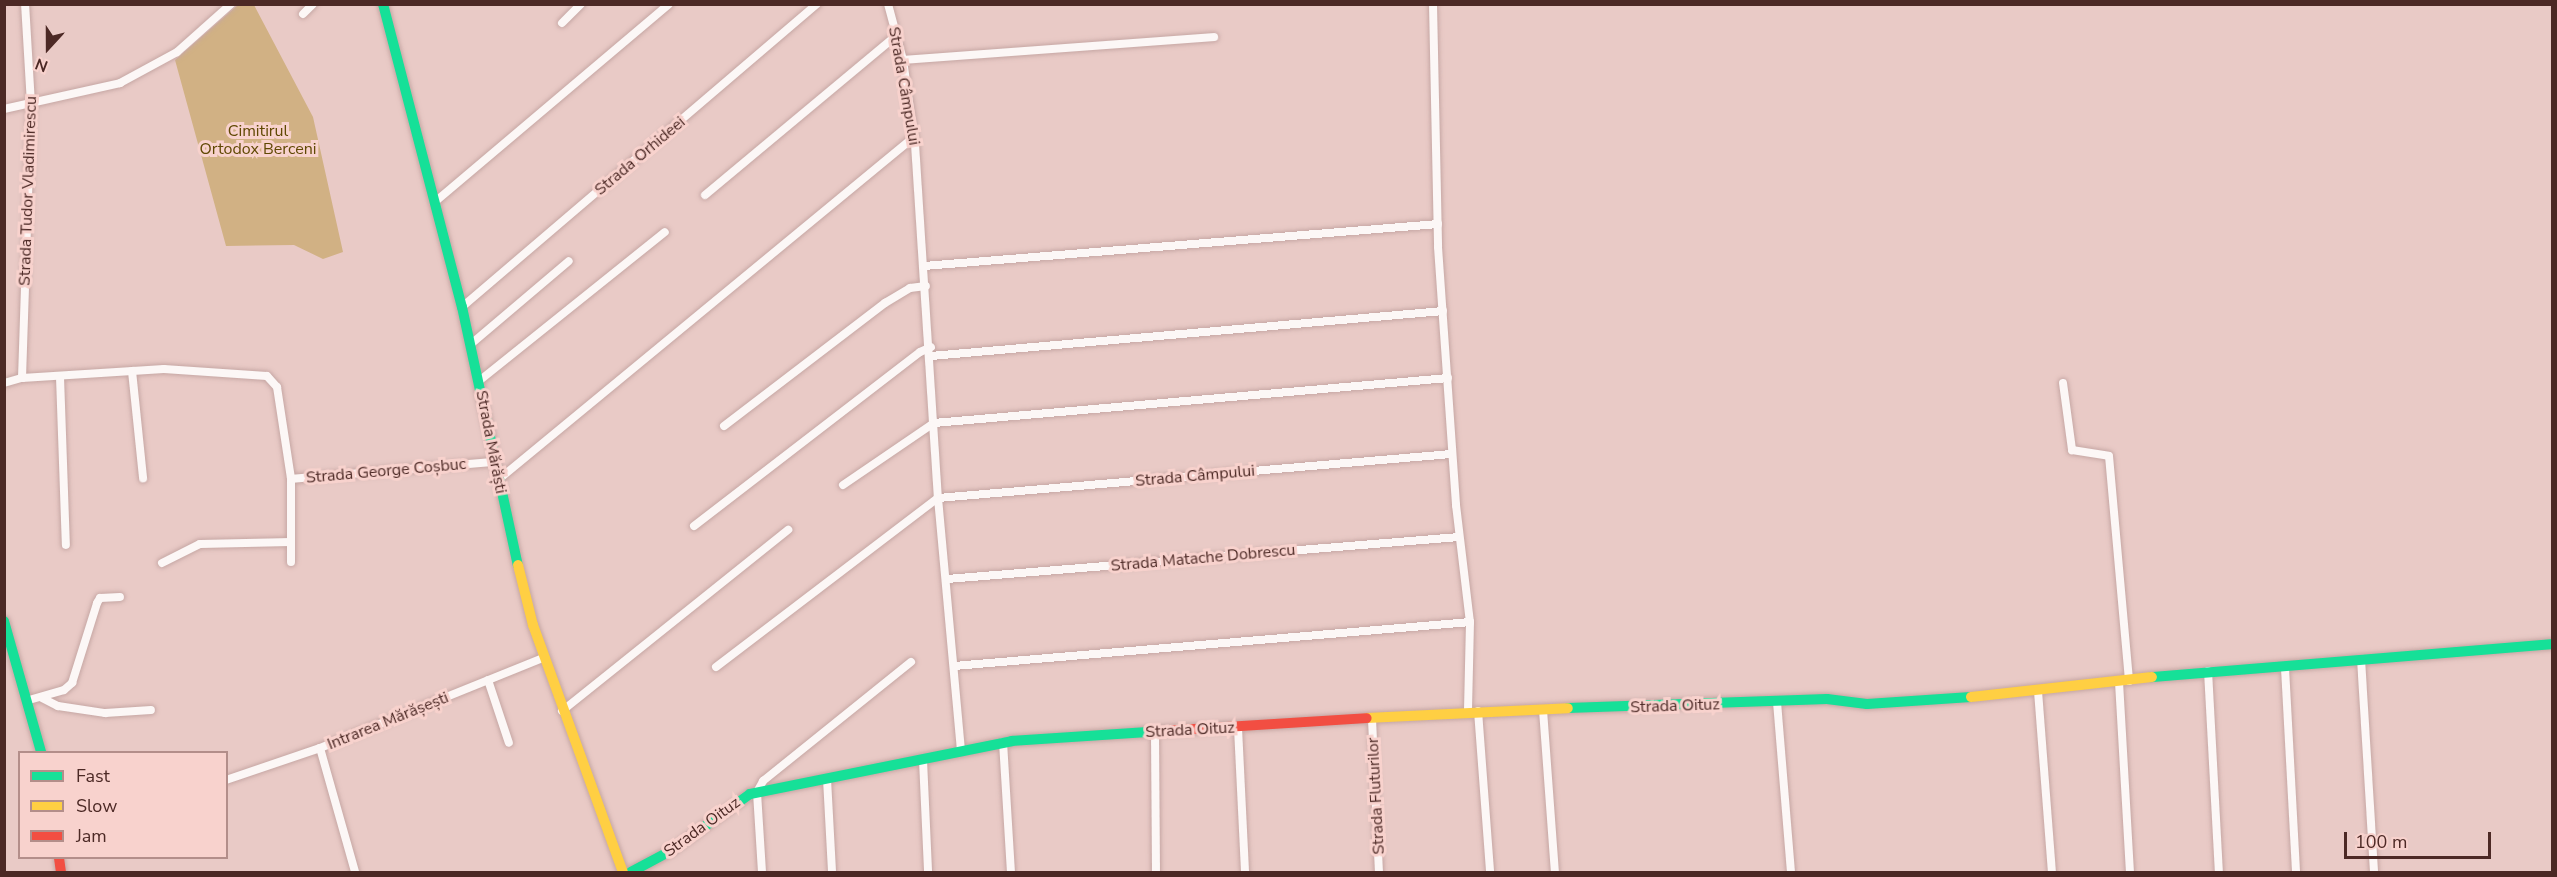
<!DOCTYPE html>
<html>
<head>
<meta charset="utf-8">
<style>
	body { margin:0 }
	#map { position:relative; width:2557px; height:877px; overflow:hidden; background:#e9cac6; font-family:"Nunito Sans",sans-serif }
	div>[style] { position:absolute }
	.green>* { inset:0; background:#d1b184 }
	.roads { filter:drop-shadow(0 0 2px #c6a7a4) drop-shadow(0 0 2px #c6a7a4) }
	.street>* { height:8px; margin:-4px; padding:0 4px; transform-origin:4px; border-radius:4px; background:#fcf7f6 }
	.fast>* { height:10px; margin:-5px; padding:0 5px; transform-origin:5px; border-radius:5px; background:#16e098 }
	.slow>* { height:10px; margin:-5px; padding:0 5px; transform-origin:5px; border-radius:5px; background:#ffcf43 }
	.jam>* { height:10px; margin:-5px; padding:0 5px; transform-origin:5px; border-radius:5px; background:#f24e42 }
	span { translate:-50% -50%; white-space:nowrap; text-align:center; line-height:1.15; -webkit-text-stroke:6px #f8d2cd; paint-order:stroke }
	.street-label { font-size:16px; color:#4c2925 }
	.park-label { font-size:16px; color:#604803 }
	.frame { position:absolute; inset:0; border:6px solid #4c2925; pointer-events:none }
	.legend { position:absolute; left:18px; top:751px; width:210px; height:108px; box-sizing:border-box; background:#f8d2cd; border:2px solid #b38e8a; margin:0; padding:8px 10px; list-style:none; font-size:18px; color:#4c2925 }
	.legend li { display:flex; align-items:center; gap:12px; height:30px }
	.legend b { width:30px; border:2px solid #b38e8a }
	.north { position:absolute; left:18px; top:18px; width:60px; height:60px; -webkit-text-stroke:4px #f8d2cd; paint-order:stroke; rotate:201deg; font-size:16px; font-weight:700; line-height:24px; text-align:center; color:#4c2925 }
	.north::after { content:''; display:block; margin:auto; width:21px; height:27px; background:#4c2925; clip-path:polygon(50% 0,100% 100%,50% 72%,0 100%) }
	.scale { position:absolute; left:2344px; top:832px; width:147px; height:27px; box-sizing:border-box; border:3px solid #4c2925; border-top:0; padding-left:8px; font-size:18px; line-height:21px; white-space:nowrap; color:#4c2925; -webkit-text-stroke:4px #f8d2cd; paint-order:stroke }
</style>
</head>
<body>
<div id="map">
	<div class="green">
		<div style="clip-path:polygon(239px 4px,254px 5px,313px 117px,343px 252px,323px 259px,294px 245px,226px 246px,175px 60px)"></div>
	</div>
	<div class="roads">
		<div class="street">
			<div style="left:888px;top:4px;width:58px;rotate:75deg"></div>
			<div style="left:903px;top:60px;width:85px;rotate:81.9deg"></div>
			<div style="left:915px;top:144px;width:355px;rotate:86.3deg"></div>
			<div style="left:938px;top:498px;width:253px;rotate:84.8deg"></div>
			<div style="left:1433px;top:4px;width:243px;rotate:88.8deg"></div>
			<div style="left:1438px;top:247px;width:259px;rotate:86deg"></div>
			<div style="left:1456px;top:505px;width:118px;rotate:83.2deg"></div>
			<div style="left:1470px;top:622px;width:90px;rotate:91.3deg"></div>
			<div style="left:303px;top:14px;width:14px;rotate:-45deg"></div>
			<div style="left:562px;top:23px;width:27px;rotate:-45deg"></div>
			<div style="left:903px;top:60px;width:312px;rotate:-4.2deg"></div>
			<div style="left:4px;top:109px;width:119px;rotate:-12.6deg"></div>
			<div style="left:120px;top:83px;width:65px;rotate:-28.5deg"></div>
			<div style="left:177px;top:52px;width:72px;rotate:-41.6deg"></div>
			<div style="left:705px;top:195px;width:250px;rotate:-39.8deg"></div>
			<div style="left:436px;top:201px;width:305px;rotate:-40.2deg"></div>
			<div style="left:924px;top:266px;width:516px;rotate:-4.67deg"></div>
			<div style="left:462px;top:307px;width:467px;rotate:-40.5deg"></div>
			<div style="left:471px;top:344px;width:128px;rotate:-40.3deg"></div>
			<div style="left:931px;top:356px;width:514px;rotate:-5.02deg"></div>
			<div style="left:132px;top:371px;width:108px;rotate:84.1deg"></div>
			<div style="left:60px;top:377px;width:168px;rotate:88deg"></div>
			<div style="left:22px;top:378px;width:274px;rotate:-88.1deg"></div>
			<div style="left:31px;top:104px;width:100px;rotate:-93.4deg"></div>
			<div style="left:479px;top:381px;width:238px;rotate:-38.7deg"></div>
			<div style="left:4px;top:383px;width:19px;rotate:-16deg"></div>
			<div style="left:22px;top:378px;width:142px;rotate:-3.6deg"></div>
			<div style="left:164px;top:369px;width:103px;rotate:3.9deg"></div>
			<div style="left:267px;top:376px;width:15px;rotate:48deg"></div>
			<div style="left:277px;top:387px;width:93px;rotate:81.3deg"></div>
			<div style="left:291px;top:479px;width:83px;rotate:90deg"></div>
			<div style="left:2063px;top:383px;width:68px;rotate:82.3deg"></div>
			<div style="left:2072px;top:450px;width:37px;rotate:9deg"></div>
			<div style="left:2109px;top:456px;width:226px;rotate:84.9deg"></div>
			<div style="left:724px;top:426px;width:203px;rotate:-37.4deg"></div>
			<div style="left:885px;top:303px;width:29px;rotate:-31deg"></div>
			<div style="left:910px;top:288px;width:16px;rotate:-7deg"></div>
			<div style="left:291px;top:479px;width:204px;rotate:-4.8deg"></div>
			<div style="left:498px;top:480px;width:539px;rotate:-39.51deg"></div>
			<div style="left:843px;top:485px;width:110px;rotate:-34.3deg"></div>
			<div style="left:934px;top:423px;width:516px;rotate:-5deg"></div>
			<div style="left:694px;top:526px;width:285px;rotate:-37.6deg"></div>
			<div style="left:920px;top:352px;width:12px;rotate:-24deg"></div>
			<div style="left:162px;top:563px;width:42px;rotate:-26.6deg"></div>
			<div style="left:200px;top:544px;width:91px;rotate:-1.3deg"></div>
			<div style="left:947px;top:579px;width:514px;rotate:-4.69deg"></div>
			<div style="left:2361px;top:659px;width:213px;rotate:86.5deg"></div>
			<div style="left:954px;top:666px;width:518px;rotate:-4.87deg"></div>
			<div style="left:716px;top:667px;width:279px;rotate:-37.3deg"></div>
			<div style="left:938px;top:498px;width:515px;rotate:-4.9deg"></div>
			<div style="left:2285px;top:668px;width:204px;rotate:86.9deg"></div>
			<div style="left:2208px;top:671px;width:201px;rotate:86.9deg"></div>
			<div style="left:488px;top:680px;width:66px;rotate:71.6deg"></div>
			<div style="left:2119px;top:682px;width:190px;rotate:86.7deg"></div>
			<div style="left:2038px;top:691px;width:182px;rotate:85.6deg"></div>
			<div style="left:42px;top:698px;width:18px;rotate:27deg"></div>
			<div style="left:58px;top:706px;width:48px;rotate:8.5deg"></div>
			<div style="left:105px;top:713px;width:46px;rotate:-3.7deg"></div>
			<div style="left:29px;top:700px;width:36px;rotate:-16deg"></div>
			<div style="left:64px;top:690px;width:11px;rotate:-41deg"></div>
			<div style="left:72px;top:683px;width:84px;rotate:-72.6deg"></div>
			<div style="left:97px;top:603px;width:6px;rotate:-59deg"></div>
			<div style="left:100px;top:598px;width:20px;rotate:-3deg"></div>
			<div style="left:1777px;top:702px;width:171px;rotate:85.3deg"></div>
			<div style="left:1543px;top:710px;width:162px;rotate:85.8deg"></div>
			<div style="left:562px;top:711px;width:290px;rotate:-38.7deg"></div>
			<div style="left:1478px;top:711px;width:161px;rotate:85.7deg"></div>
			<div style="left:1372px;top:719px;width:153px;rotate:87.4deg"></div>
			<div style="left:1238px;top:728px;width:144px;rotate:87.2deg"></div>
			<div style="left:1155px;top:732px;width:140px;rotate:89.6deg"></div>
			<div style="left:1003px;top:742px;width:130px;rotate:86.5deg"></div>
			<div style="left:320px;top:748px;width:129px;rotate:74.2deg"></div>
			<div style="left:923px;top:760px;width:112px;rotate:87.4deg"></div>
			<div style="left:827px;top:779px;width:93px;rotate:86.9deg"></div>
			<div style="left:226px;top:780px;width:99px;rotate:-18.8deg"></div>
			<div style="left:320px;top:748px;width:240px;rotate:-22deg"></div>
			<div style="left:762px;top:872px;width:80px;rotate:-93.6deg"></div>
			<div style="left:757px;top:792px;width:13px;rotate:-61deg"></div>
			<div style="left:763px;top:781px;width:190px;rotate:-38.8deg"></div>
		</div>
		<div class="fast">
			<div style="left:383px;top:4px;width:313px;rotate:75.4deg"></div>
			<div style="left:462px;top:307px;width:264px;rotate:77.8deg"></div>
			<div style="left:4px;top:621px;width:136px;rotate:74.2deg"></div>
			<div style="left:2152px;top:677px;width:401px;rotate:-4.7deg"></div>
			<div style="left:1568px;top:708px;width:259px;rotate:-2deg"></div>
			<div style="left:1827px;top:699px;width:40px;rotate:7.1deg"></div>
			<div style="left:1867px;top:704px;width:104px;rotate:-3.9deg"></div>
			<div style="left:631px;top:872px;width:47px;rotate:-28.2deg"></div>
			<div style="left:672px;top:850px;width:96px;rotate:-35.7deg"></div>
			<div style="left:750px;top:794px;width:267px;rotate:-11.4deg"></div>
			<div style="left:1012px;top:741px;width:150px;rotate:-3.8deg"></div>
		</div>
		<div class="slow">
			<div style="left:518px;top:565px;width:62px;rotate:76deg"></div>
			<div style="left:533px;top:625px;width:263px;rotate:70deg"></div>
			<div style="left:1971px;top:697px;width:182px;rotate:-6.3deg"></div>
			<div style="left:1367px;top:718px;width:201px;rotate:-2.8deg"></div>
		</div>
		<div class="jam">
			<div style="left:1162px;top:731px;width:205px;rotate:-3.6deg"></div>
			<div style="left:59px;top:858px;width:14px;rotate:82deg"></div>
		</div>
	</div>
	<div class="street-label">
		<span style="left:904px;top:86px;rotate:80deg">Strada Câmpului</span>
		<span style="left:640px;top:156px;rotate:-40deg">Strada Orhideei</span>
		<span style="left:28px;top:191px;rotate:-88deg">Strada Tudor Vladimirescu</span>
		<span style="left:491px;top:442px;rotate:79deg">Strada Mărăști</span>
		<span style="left:386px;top:471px;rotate:-5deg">Strada George Coșbuc</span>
		<span style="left:1195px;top:476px;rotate:-5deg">Strada Câmpului</span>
		<span style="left:1203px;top:558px;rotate:-5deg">Strada Matache Dobrescu</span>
		<span style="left:1675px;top:706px;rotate:-2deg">Strada Oituz</span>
		<span style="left:388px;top:721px;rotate:-22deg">Intrarea Mărășești</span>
		<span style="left:1190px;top:730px;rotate:-3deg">Strada Oituz</span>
		<span style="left:1376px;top:796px;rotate:-93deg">Strada Fluturilor</span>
		<span style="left:702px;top:827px;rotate:-36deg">Strada Oituz</span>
	</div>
	<div class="park-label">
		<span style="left:258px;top:140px">Cimitirul<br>Ortodox Berceni</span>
	</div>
	<div class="frame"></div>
	<ul class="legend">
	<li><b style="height:8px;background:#16e098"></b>Fast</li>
	<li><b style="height:8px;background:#ffcf43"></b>Slow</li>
	<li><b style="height:8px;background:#f24e42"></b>Jam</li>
	</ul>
	<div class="north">N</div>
	<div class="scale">100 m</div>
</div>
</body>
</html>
